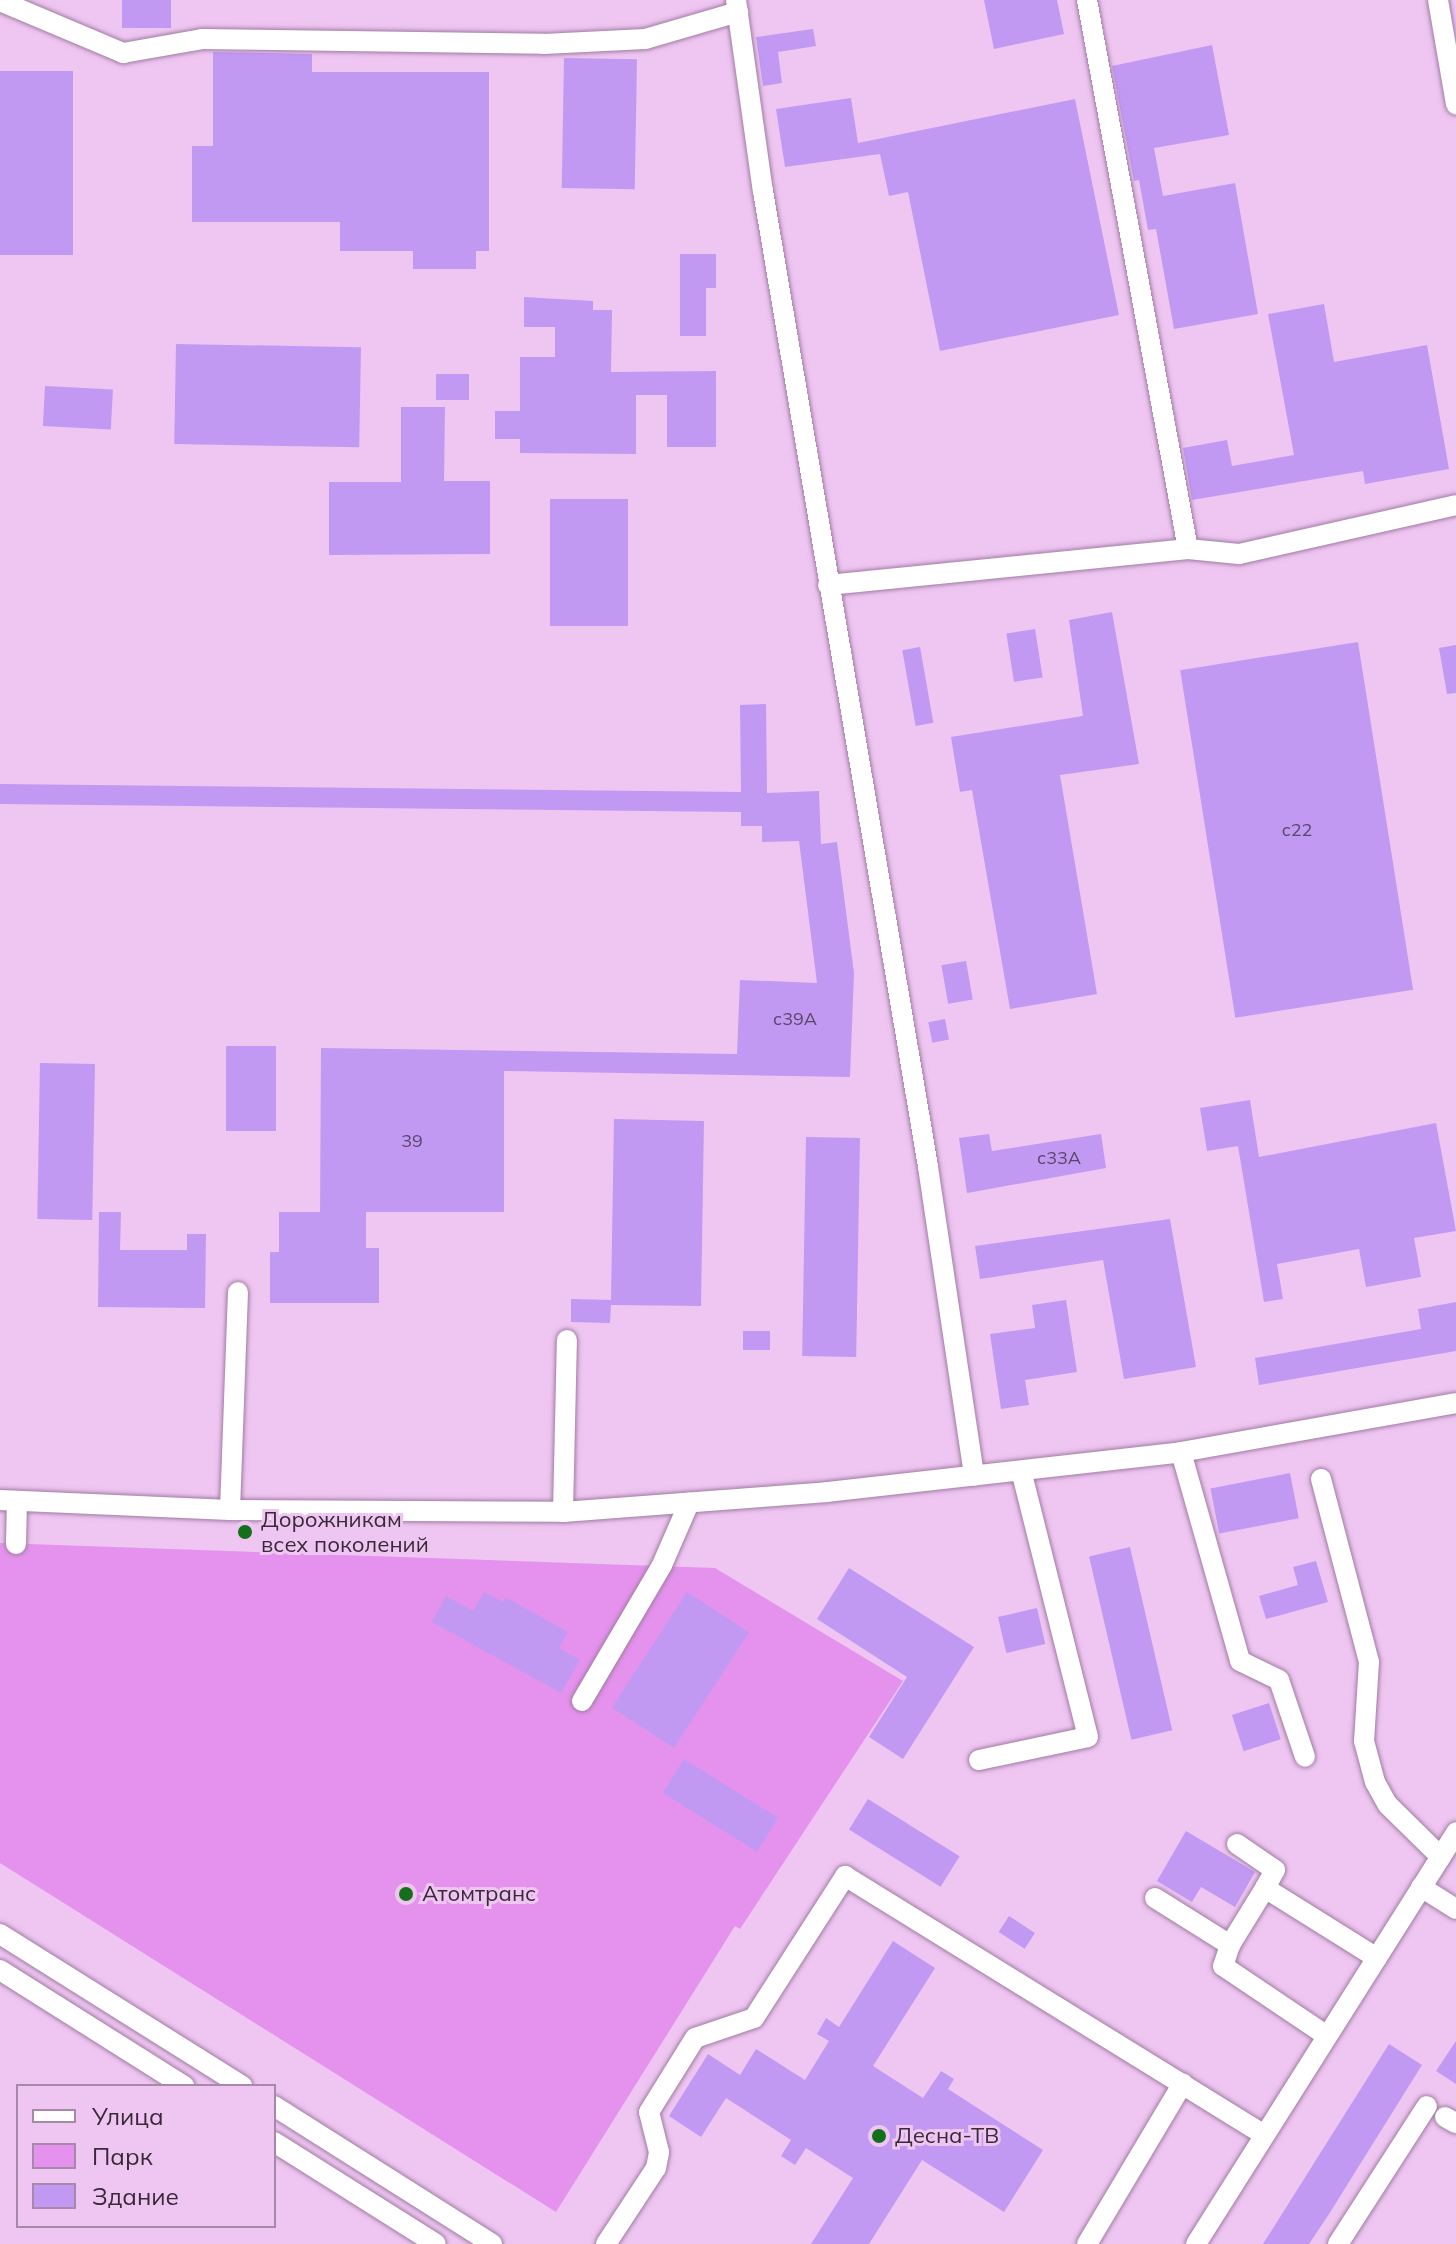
<!DOCTYPE html>
<html>
<head>
<meta charset="utf-8">
<style>
	body { margin:0 }
	#map { position:relative; width:1456px; height:2244px; overflow:hidden; background:#eec6f1; font-family:Mulish,sans-serif }
	div>[style] { position:absolute }
	.green>* { inset:0; background:#e592ee }
	.building>* { inset:0; background:#c199f3; transform-origin:0 0 }
	.roads { filter:drop-shadow(0 0 2px #a17ca4) drop-shadow(0 0 2px #a17ca4) }
	.minor>* { height:20px; margin:-10px; padding:0 10px; transform-origin:10px; border-radius:10px; background:#fff }
	.dots>* { width:22px; height:22px; translate:-50% -50%; box-sizing:border-box; border:4px solid #eec6f1; border-radius:50% }
	span { translate:-50% -50%; white-space:nowrap; text-align:center; line-height:1.15; -webkit-text-stroke:6px #eec6f1; paint-order:stroke }
	.number-label { font-size:18px; color:#5b4668 }
	.number-label span { -webkit-text-stroke-width:0 }
	.poi-label { font-size:22px; color:#392a3a }
	.left { translate:0 -50%; text-align:left }
	.legend { position:absolute; left:16px; top:2084px; width:260px; height:144px; box-sizing:border-box; background:#eec6f1; border:2px solid #a688a8; margin:0; padding:10px 14px; list-style:none; font-size:24px; color:#392a3a }
	.legend li { display:flex; align-items:center; gap:16px; height:40px }
	.legend b { width:40px; border:2px solid #a688a8 }
</style>
</head>
<body>
<div id="map">
	<div class="green">
		<div style="clip-path:polygon(0 1543px,715px 1568px,903px 1681px,740px 1929px,735px 1926px,556px 2212px,0 1863px)"></div>
	</div>
	<div class="building">
		<div style="left:122px;top:0;width:49px;height:28px"></div>
		<div style="clip-path:polygon(984px 0,1057px 0,1064px 34px,994px 49px)"></div>
		<div style="clip-path:polygon(813px 29px,816px 46px,778px 52px,782px 83px,763px 86px,756px 37px)"></div>
		<div style="clip-path:polygon(1212px 45px,1229px 135px,1154px 148px,1163px 196px,1235px 183px,1258px 314px,1174px 329px,1156px 229px,1148px 230px,1139px 180px,1134px 181px,1112px 66px)"></div>
		<div style="clip-path:polygon(213px 52px,312px 54px,312px 72px,489px 72px,489px 251px,476px 251px,476px 269px,413px 269px,413px 251px,340px 251px,340px 222px,192px 222px,192px 146px,213px 146px)"></div>
		<div style="left:564px;top:58px;width:73px;height:130px;rotate:1deg"></div>
		<div style="left:0;top:71px;width:73px;height:184px"></div>
		<div style="clip-path:polygon(851px 98px,858px 143px,1075px 99px,1119px 315px,940px 351px,908px 192px,889px 196px,880px 154px,785px 167px,776px 109px)"></div>
		<div style="clip-path:polygon(680px 254px,716px 254px,716px 288px,706px 288px,706px 336px,680px 336px)"></div>
		<div style="clip-path:polygon(524px 297px,593px 301px,593px 310px,612px 310px,611px 372px,716px 371px,716px 447px,667px 447px,667px 395px,636px 395px,636px 454px,520px 453px,520px 439px,495px 439px,495px 411px,520px 411px,520px 357px,555px 357px,555px 327px,524px 327px)"></div>
		<div style="clip-path:polygon(1324px 304px,1334px 362px,1427px 345px,1449px 469px,1365px 484px,1363px 471px,1192px 500px,1183px 448px,1227px 440px,1232px 466px,1294px 455px,1268px 314px)"></div>
		<div style="left:176px;top:344px;width:185px;height:100px;rotate:1deg"></div>
		<div style="left:436px;top:374px;width:33px;height:26px"></div>
		<div style="left:45px;top:386px;width:68px;height:40px;rotate:3deg"></div>
		<div style="clip-path:polygon(401px 407px,445px 407px,444px 481px,490px 481px,490px 554px,329px 555px,329px 482px,401px 482px)"></div>
		<div style="left:550px;top:499px;width:78px;height:127px"></div>
		<div style="clip-path:polygon(1112px 612px,1139px 764px,1060px 775px,1097px 994px,1010px 1009px,972px 790px,960px 792px,951px 737px,1083px 716px,1069px 620px)"></div>
		<div style="left:1035px;top:629px;width:49px;height:29px;rotate:81deg"></div>
		<div style="left:1358px;top:642px;width:352px;height:180px;rotate:81deg"></div>
		<div style="clip-path:polygon(1456px 645px,1456px 693px,1447px 694px,1439px 648px)"></div>
		<div style="left:920px;top:647px;width:77px;height:18px;rotate:80deg"></div>
		<div style="clip-path:polygon(766px 704px,767px 793px,819px 791px,821px 844px,837px 842px,854px 973px,850px 1077px,504px 1071px,504px 1212px,366px 1212px,366px 1248px,379px 1248px,379px 1303px,270px 1303px,270px 1252px,279px 1252px,279px 1212px,320px 1212px,321px 1048px,737px 1054px,740px 980px,817px 983px,799px 841px,762px 842px,762px 826px,741px 826px,741px 812px,0 804px,0 784px,741px 792px,740px 705px)"></div>
		<div style="left:966px;top:961px;width:39px;height:25px;rotate:80deg"></div>
		<div style="left:945px;top:1019px;width:21px;height:17px;rotate:79deg"></div>
		<div style="left:226px;top:1046px;width:50px;height:85px"></div>
		<div style="left:40px;top:1063px;width:55px;height:156px;rotate:1deg"></div>
		<div style="clip-path:polygon(1250px 1100px,1259px 1157px,1436px 1123px,1456px 1231px,1414px 1238px,1421px 1277px,1366px 1287px,1359px 1249px,1277px 1264px,1283px 1299px,1264px 1302px,1238px 1146px,1207px 1151px,1200px 1108px)"></div>
		<div style="clip-path:polygon(614px 1119px,704px 1121px,701px 1306px,611px 1305px,610px 1323px,571px 1322px,571px 1299px,611px 1300px)"></div>
		<div style="clip-path:polygon(989px 1134px,992px 1151px,1101px 1134px,1106px 1168px,967px 1193px,959px 1138px)"></div>
		<div style="left:806px;top:1137px;width:54px;height:219px;rotate:1deg"></div>
		<div style="clip-path:polygon(99px 1212px,121px 1212px,120px 1250px,187px 1250px,187px 1234px,206px 1234px,205px 1308px,98px 1307px)"></div>
		<div style="clip-path:polygon(1170px 1219px,1196px 1367px,1124px 1379px,1103px 1260px,980px 1279px,975px 1246px)"></div>
		<div style="clip-path:polygon(1066px 1300px,1077px 1372px,1025px 1380px,1029px 1405px,1001px 1409px,990px 1334px,1035px 1328px,1032px 1305px)"></div>
		<div style="clip-path:polygon(1456px 1302px,1456px 1351px,1259px 1385px,1255px 1358px,1421px 1329px,1418px 1309px)"></div>
		<div style="left:743px;top:1331px;width:27px;height:19px"></div>
		<div style="left:1290px;top:1473px;width:46px;height:81px;rotate:79deg"></div>
		<div style="left:1130px;top:1547px;width:188px;height:42px;rotate:77deg"></div>
		<div style="clip-path:polygon(1316px 1561px,1328px 1602px,1266px 1619px,1259px 1596px,1298px 1585px,1293px 1567px)"></div>
		<div style="clip-path:polygon(849px 1568px,974px 1647px,903px 1759px,869px 1737px,907px 1677px,817px 1619px)"></div>
		<div style="clip-path:polygon(484px 1592px,503px 1602px,505px 1597px,568px 1632px,559px 1648px,580px 1660px,561px 1693px,432px 1622px,446px 1596px,473px 1611px)"></div>
		<div style="left:687px;top:1592px;width:74px;height:138px;rotate:33deg"></div>
		<div style="left:1037px;top:1608px;width:37px;height:40px;rotate:77deg"></div>
		<div style="left:1269px;top:1703px;width:38px;height:39px;rotate:72deg"></div>
		<div style="left:684px;top:1759px;width:111px;height:40px;rotate:32deg"></div>
		<div style="left:868px;top:1799px;width:108px;height:36px;rotate:32deg"></div>
		<div style="clip-path:polygon(1186px 1831px,1255px 1872px,1235px 1907px,1201px 1887px,1192px 1902px,1157px 1881px)"></div>
		<div style="left:1009px;top:1916px;width:31px;height:19px;rotate:33deg"></div>
		<div style="clip-path:polygon(893px 1941px,935px 1968px,873px 2066px,923px 2098px,941px 2071px,954px 2079px,948px 2089px,1043px 2150px,1004px 2212px,922px 2160px,869px 2244px,811px 2244px,853px 2178px,806px 2148px,795px 2165px,781px 2156px,791px 2140px,726px 2098px,701px 2137px,669px 2116px,708px 2054px,740px 2075px,756px 2049px,805px 2080px,829px 2041px,817px 2034px,826px 2018px,839px 2027px)"></div>
		<div style="clip-path:polygon(1456px 2041px,1456px 2084px,1436px 2071px)"></div>
		<div style="clip-path:polygon(1389px 2044px,1422px 2065px,1329px 2214px,1309px 2244px,1263px 2244px)"></div>
	</div>
	<div class="roads">
		<div class="minor">
			<div style="left:736px;top:0;width:193px;rotate:82deg"></div>
			<div style="left:763px;top:191px;width:990px;rotate:80.4deg"></div>
			<div style="left:928px;top:1167px;width:312px;rotate:81.5deg"></div>
			<div style="left:1087px;top:0;width:558px;rotate:79.58deg"></div>
			<div style="left:1438px;top:0;width:106px;rotate:80.2deg"></div>
			<div style="left:0;top:1px;width:134px;rotate:22.9deg"></div>
			<div style="left:123px;top:53px;width:80px;rotate:-10deg"></div>
			<div style="left:202px;top:39px;width:342px;rotate:0.8deg"></div>
			<div style="left:544px;top:44px;width:101px;rotate:-2.8deg"></div>
			<div style="left:645px;top:39px;width:97px;rotate:-16.2deg"></div>
			<div style="left:828px;top:585px;width:362px;rotate:-5.7deg"></div>
			<div style="left:1188px;top:549px;width:51px;rotate:5.6deg"></div>
			<div style="left:1239px;top:554px;width:222px;rotate:-12.7deg"></div>
			<div style="left:1181px;top:1452px;width:217px;rotate:74.2deg"></div>
			<div style="left:1240px;top:1661px;width:43px;rotate:26deg"></div>
			<div style="left:1279px;top:1680px;width:81px;rotate:71.3deg"></div>
			<div style="left:1321px;top:1479px;width:189px;rotate:75.3deg"></div>
			<div style="left:1369px;top:1662px;width:79px;rotate:93.6deg"></div>
			<div style="left:1364px;top:1741px;width:42px;rotate:75deg"></div>
			<div style="left:1375px;top:1782px;width:26px;rotate:61deg"></div>
			<div style="left:1388px;top:1805px;width:74px;rotate:44.5deg"></div>
			<div style="left:0;top:1500px;width:230px;rotate:2.5deg"></div>
			<div style="left:230px;top:1510px;width:333px;rotate:0.3deg"></div>
			<div style="left:563px;top:1512px;width:265px;rotate:-4.3deg"></div>
			<div style="left:827px;top:1492px;width:356px;rotate:-6.4deg"></div>
			<div style="left:1181px;top:1452px;width:279px;rotate:-10.1deg"></div>
			<div style="left:230px;top:1510px;width:218px;rotate:-87.9deg"></div>
			<div style="left:563px;top:1512px;width:172px;rotate:-88.7deg"></div>
			<div style="left:16px;top:1544px;width:43px;rotate:-88.7deg"></div>
			<div style="left:582px;top:1701px;width:158px;rotate:-59.5deg"></div>
			<div style="left:662px;top:1565px;width:68px;rotate:-66.5deg"></div>
			<div style="left:979px;top:1760px;width:111px;rotate:-11.9deg"></div>
			<div style="left:1088px;top:1737px;width:274px;rotate:-104.1deg"></div>
			<div style="left:1237px;top:1844px;width:46px;rotate:34.4deg"></div>
			<div style="left:1275px;top:1870px;width:21px;rotate:119deg"></div>
			<div style="left:1421px;top:1887px;width:41px;rotate:32.2deg"></div>
			<div style="left:1155px;top:1898px;width:89px;rotate:32.1deg"></div>
			<div style="left:1230px;top:1945px;width:67px;rotate:-58.4deg"></div>
			<div style="left:1265px;top:1888px;width:132px;rotate:32deg"></div>
			<div style="left:0;top:1934px;width:286px;rotate:32.1deg"></div>
			<div style="left:1230px;top:1945px;width:22px;rotate:108deg"></div>
			<div style="left:1223px;top:1966px;width:125px;rotate:33.9deg"></div>
			<div style="left:0;top:1970px;width:218px;rotate:32.2deg"></div>
			<div style="left:274px;top:2106px;width:258px;rotate:32.3deg"></div>
			<div style="left:1445px;top:2117px;width:13px;rotate:29deg"></div>
			<div style="left:274px;top:2142px;width:191px;rotate:32.2deg"></div>
			<div style="left:606px;top:2244px;width:91px;rotate:-56.7deg"></div>
			<div style="left:656px;top:2168px;width:16px;rotate:-79deg"></div>
			<div style="left:659px;top:2152px;width:41px;rotate:-104deg"></div>
			<div style="left:649px;top:2112px;width:87px;rotate:-58.1deg"></div>
			<div style="left:695px;top:2038px;width:62px;rotate:-18.7deg"></div>
			<div style="left:754px;top:2018px;width:169px;rotate:-57.3deg"></div>
			<div style="left:845px;top:1876px;width:493px;rotate:31.7deg"></div>
			<div style="left:1087px;top:2244px;width:187px;rotate:-59.2deg"></div>
			<div style="left:1196px;top:2244px;width:487px;rotate:-57.7deg"></div>
			<div style="left:1338px;top:2244px;width:164px;rotate:-57.2deg"></div>
		</div>
	</div>
	<div class="dots">
		<div style="left:245px;top:1532px;background:#146f1b"></div>
		<div style="left:406px;top:1894px;background:#146f1b"></div>
		<div style="left:879px;top:2136px;background:#146f1b"></div>
	</div>
	<div class="number-label">
		<span style="left:1297px;top:830px">с22</span>
		<span style="left:795px;top:1019px">с39А</span>
		<span style="left:412px;top:1141px">39</span>
		<span style="left:1059px;top:1158px">с33А</span>
	</div>
	<div class="poi-label">
		<span class="left" style="left:261px;top:1532px">Дорожникам<br>всех поколений</span>
		<span class="left" style="left:422px;top:1894px">Атомтранс</span>
		<span class="left" style="left:895px;top:2136px">Десна-ТВ</span>
	</div>
	<ul class="legend">
	<li><b style="height:10px;background:#fff"></b>Улица</li>
	<li><b style="height:22px;background:#e592ee"></b>Парк</li>
	<li><b style="height:22px;background:#c199f3"></b>Здание</li>
	</ul>
</div>
</body>
</html>
